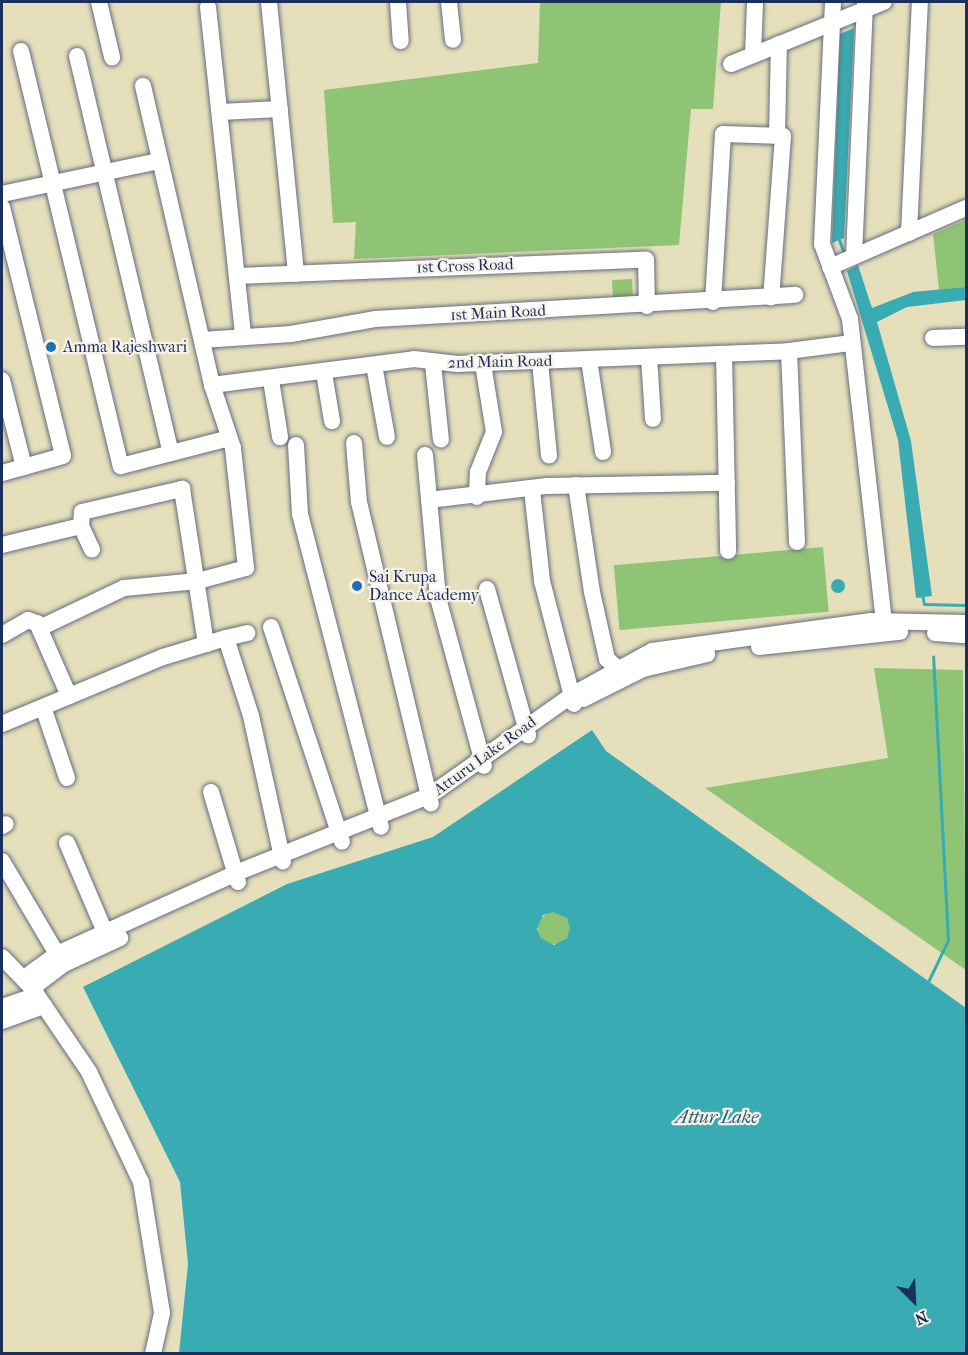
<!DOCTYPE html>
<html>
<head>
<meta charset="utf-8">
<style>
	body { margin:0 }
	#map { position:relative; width:968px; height:1355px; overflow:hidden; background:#e6dfbb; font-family:"IM FELL French Canon",serif }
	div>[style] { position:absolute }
	.green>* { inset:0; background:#8fc475; transform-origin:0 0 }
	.round { border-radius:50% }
	.water>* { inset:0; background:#39abb2 }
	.stream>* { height:3px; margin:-1.5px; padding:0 1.5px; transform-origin:1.5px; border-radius:1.5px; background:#39abb2 }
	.roads { filter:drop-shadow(0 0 2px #626d7f) drop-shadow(0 0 2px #626d7f) }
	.minor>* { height:16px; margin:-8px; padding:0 8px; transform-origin:8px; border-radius:8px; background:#fff }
	.dots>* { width:16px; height:16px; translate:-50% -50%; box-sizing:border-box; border:3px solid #f7f3e8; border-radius:50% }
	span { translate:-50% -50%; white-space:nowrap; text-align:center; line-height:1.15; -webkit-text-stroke:4.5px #f7f3e8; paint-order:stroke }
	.street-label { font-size:16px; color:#1b2f5e }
	.poi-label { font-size:16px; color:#1b2f5e }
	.left { translate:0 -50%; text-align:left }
	.water-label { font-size:18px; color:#265a7b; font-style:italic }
	.frame { position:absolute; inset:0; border:3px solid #1b2f5e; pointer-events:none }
	.north { position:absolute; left:884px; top:1271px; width:60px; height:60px; -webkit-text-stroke:4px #f7f3e8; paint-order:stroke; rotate:156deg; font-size:16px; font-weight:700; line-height:24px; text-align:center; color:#1b2f5e }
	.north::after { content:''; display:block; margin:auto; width:21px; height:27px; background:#1b2f5e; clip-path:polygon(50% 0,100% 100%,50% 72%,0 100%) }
</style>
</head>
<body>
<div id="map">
	<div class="green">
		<div style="clip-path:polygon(540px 2px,721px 2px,713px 109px,691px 109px,679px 245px,354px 259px,356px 222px,333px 223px,324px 90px,538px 63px)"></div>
		<div style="clip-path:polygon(966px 220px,966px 287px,939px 290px,933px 234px)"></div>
		<div style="left:632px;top:279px;width:17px;height:20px;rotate:87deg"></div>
		<div style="left:823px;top:547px;width:65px;height:210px;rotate:85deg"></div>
		<div style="clip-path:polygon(874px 668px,963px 670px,966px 970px,705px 788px,888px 758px)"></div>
		<div class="round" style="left:538px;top:912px;width:32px;height:32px"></div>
	</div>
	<div class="water">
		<div style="clip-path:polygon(854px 28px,844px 238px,832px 243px,840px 34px)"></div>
		<div style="clip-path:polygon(858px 265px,872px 308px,913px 292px,966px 287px,966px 300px,907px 307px,877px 322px,911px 441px,932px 596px,916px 598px,898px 440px,847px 271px)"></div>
		<div class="round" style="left:831px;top:579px;width:14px;height:14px"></div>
		<div style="clip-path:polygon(evenodd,592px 730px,606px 751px,966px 1008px,966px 1353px,179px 1353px,188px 1264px,180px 1182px,83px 987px,287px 884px,433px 837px,592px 730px,553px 912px,567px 918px,570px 928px,567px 938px,554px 945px,541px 938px,537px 929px,543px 915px,553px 912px)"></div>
	</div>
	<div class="stream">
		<div style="left:838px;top:237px;width:20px;rotate:70deg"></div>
		<div style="left:922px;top:594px;width:10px;rotate:79deg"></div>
		<div style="left:924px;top:604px;width:42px;rotate:1.4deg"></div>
		<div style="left:927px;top:984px;width:49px;rotate:-64.5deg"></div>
		<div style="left:948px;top:940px;width:284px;rotate:-93deg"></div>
	</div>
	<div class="roads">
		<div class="minor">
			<div style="left:99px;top:2px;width:57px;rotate:76.7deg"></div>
			<div style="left:269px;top:2px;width:273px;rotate:84.3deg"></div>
			<div style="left:398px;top:2px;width:39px;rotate:86deg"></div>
			<div style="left:449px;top:2px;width:38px;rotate:84deg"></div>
			<div style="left:833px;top:2px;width:242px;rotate:92.6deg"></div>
			<div style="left:822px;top:244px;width:80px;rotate:69.5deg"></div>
			<div style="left:850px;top:319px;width:304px;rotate:83.6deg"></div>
			<div style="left:208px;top:7px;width:332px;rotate:83.9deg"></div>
			<div style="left:21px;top:51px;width:427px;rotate:76.5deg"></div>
			<div style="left:121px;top:466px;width:112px;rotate:-14.5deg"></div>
			<div style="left:753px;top:55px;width:53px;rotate:-87.8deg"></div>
			<div style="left:77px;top:56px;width:408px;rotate:76.7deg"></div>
			<div style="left:731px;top:64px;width:165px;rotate:-22.1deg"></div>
			<div style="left:220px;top:112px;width:60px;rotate:-2.9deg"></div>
			<div style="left:777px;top:136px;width:92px;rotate:-88.8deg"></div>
			<div style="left:2px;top:194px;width:160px;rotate:-11.9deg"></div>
			<div style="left:2px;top:207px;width:256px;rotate:76.2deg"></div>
			<div style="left:63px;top:456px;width:63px;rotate:164.4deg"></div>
			<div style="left:909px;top:233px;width:231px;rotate:-87.3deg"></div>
			<div style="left:854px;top:256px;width:254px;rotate:-87.5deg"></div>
			<div style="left:830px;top:267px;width:148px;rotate:-23.5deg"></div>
			<div style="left:239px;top:276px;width:407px;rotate:-2.3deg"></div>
			<div style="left:646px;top:260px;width:46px;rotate:88.8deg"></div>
			<div style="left:713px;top:302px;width:168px;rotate:-86.6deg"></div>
			<div style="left:723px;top:134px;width:60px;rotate:1.9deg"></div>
			<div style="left:783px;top:136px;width:162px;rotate:94.2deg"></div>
			<div style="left:933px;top:338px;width:33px;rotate:-2deg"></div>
			<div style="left:202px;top:340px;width:89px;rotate:-3.9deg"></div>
			<div style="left:291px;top:334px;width:85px;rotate:-10.1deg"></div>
			<div style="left:375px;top:319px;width:421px;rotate:-3.3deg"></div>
			<div style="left:724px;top:354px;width:197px;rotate:88.8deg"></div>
			<div style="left:649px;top:357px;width:62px;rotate:86.3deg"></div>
			<div style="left:589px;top:360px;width:93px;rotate:81.3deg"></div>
			<div style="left:540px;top:362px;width:94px;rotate:84.5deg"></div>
			<div style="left:433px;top:364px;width:76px;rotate:84deg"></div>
			<div style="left:374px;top:365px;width:73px;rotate:79.8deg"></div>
			<div style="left:324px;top:373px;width:49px;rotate:80.5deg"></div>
			<div style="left:2px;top:380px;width:90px;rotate:75.8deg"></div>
			<div style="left:271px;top:380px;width:58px;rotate:81deg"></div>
			<div style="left:212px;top:385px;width:204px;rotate:-7.3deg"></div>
			<div style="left:414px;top:359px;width:44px;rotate:6.5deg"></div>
			<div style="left:458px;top:364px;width:331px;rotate:-2.2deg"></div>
			<div style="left:354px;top:443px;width:59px;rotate:85.2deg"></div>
			<div style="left:359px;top:502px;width:310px;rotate:76.6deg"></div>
			<div style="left:296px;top:445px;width:69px;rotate:86.7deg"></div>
			<div style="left:300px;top:514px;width:323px;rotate:75.5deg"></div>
			<div style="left:425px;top:455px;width:144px;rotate:84.8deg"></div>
			<div style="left:438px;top:598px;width:174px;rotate:74.7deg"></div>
			<div style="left:576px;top:485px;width:108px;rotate:81.5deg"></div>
			<div style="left:592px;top:592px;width:69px;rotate:77.4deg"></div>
			<div style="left:607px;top:659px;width:12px;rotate:42deg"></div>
			<div style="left:532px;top:490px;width:92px;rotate:83.7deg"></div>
			<div style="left:542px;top:581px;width:127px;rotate:75.4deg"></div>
			<div style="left:477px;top:497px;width:25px;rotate:-88deg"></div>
			<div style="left:478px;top:472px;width:43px;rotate:-68.2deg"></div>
			<div style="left:494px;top:432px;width:69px;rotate:-99.2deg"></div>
			<div style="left:429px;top:500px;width:119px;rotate:-6.8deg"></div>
			<div style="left:547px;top:486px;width:180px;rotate:-1deg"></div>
			<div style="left:81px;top:526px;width:26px;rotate:65deg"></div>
			<div style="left:797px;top:542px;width:191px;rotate:-92.4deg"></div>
			<div style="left:789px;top:351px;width:63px;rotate:-7.4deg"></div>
			<div style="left:2px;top:545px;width:81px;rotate:-13.5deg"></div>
			<div style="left:81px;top:526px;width:14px;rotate:-86deg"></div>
			<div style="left:82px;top:512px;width:103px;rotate:-13deg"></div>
			<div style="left:182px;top:489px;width:157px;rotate:81.2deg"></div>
			<div style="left:487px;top:589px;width:152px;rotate:74.3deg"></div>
			<div style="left:37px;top:623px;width:80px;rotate:66.3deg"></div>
			<div style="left:271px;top:627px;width:226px;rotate:71.7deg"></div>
			<div style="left:935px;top:633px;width:31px;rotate:4deg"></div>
			<div style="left:2px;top:635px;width:30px;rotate:-30deg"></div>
			<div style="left:28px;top:620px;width:17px;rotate:21deg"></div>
			<div style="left:44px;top:626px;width:89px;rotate:-25.4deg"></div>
			<div style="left:124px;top:588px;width:74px;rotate:-5.4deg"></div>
			<div style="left:198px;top:581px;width:50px;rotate:-15.2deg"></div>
			<div style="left:246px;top:568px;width:121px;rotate:-96.2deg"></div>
			<div style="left:233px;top:448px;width:66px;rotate:-108.4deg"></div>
			<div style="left:212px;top:385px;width:307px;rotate:-103deg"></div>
			<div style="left:226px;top:638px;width:22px;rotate:-13deg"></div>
			<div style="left:759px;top:647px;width:142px;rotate:-6.1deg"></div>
			<div style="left:583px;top:699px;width:67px;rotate:-26.6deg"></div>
			<div style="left:643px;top:669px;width:66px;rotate:-13.2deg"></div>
			<div style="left:43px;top:707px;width:75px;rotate:71.3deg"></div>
			<div style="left:2px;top:724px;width:174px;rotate:-22.6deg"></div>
			<div style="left:163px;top:657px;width:66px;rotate:-16.8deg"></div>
			<div style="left:226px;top:638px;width:82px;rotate:72.2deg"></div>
			<div style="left:251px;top:716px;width:149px;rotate:77.6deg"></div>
			<div style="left:211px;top:792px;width:94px;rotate:73.3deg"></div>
			<div style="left:2px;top:826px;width:4px;rotate:-27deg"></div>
			<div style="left:67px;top:843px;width:97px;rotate:66.9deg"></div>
			<div style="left:2px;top:861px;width:108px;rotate:59.4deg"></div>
			<div style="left:2px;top:957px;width:43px;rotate:45.9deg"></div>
			<div style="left:32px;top:988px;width:102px;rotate:55.8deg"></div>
			<div style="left:89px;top:1072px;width:122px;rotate:64.7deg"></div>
			<div style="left:141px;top:1182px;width:133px;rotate:80.9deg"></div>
			<div style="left:162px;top:1313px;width:42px;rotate:102.4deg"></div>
			<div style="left:24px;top:978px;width:41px;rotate:-36deg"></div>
			<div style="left:57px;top:954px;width:196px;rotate:-24.3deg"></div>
			<div style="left:236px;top:873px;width:208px;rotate:-21.8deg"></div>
			<div style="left:429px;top:796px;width:175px;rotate:-35.2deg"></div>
			<div style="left:572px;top:695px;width:91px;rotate:-28.8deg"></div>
			<div style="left:652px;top:651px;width:221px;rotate:-7.8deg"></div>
			<div style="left:871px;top:621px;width:95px;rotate:1.2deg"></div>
			<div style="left:32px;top:988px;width:40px;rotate:-37deg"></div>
			<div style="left:64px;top:964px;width:62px;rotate:-24.9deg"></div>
			<div style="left:2px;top:1007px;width:37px;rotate:-19deg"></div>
			<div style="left:2px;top:1021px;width:45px;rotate:-19.7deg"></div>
		</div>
	</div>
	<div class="dots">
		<div style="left:51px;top:347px;background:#1f6fb2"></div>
		<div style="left:357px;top:586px;background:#1f6fb2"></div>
	</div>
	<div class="street-label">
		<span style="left:465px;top:266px;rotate:-2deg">1st Cross Road</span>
		<span style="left:498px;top:313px;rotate:-3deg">1st Main Road</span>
		<span style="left:500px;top:362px;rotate:-1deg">2nd Main Road</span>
		<span style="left:485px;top:756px;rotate:-36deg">Atturu Lake Road</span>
	</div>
	<div class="poi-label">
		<span class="left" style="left:63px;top:347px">Amma Rajeshwari</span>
		<span class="left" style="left:369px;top:586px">Sai Krupa<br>Dance Academy</span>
	</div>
	<div class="water-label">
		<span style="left:717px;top:1118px">Attur Lake</span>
	</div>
	<div class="frame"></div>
	<div class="north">N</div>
</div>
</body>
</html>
